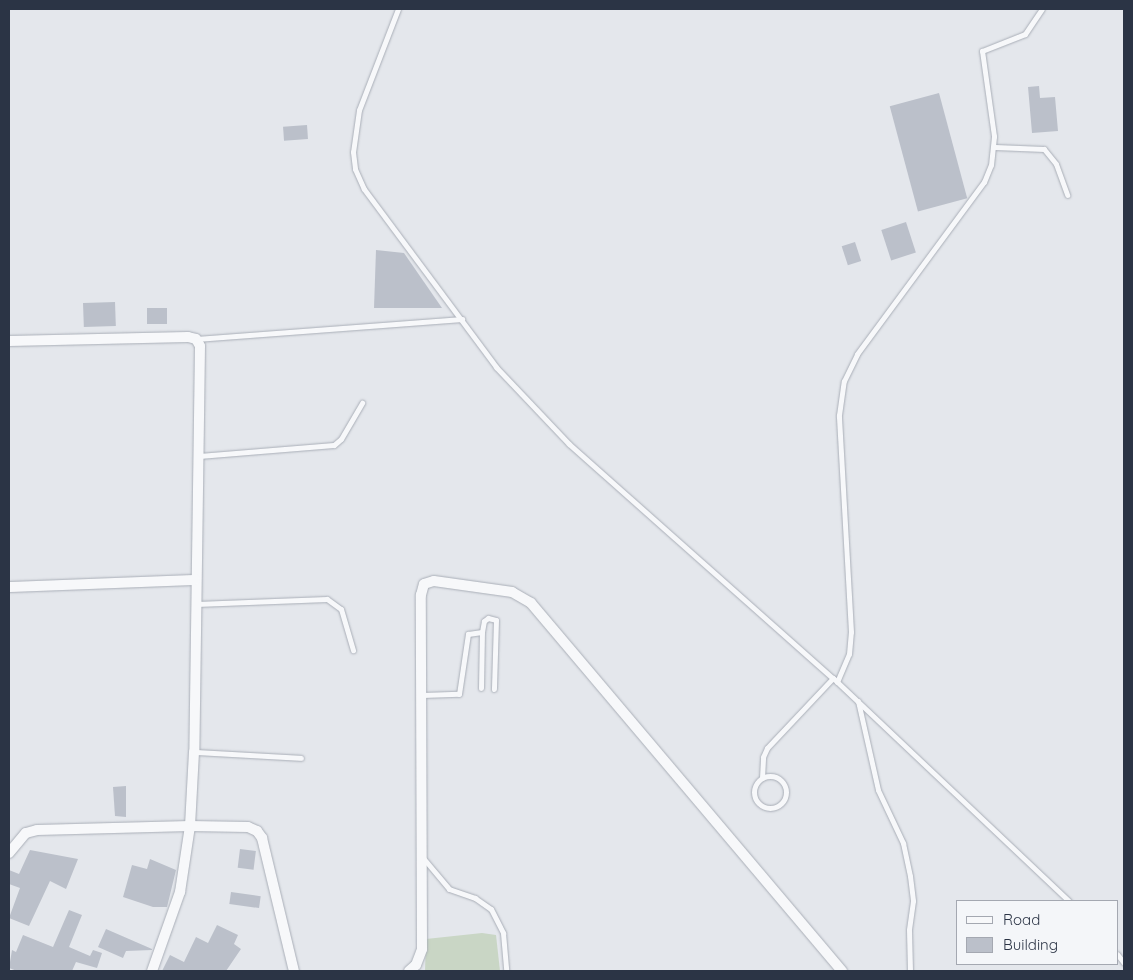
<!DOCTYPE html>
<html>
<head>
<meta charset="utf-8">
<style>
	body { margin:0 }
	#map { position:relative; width:1133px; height:980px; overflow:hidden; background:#e4e7ec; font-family:Quicksand,sans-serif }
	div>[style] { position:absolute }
	.green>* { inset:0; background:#c9d6c5 }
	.building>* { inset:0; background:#bbc0ca; transform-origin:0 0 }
	.roads { filter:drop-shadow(0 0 1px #a9aeb7) drop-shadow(0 0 1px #a9aeb7) }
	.lane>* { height:5px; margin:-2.5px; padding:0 2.5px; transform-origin:2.5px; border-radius:2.5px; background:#f7f8fa }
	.lane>.ring { margin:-2.5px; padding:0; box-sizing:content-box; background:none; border:5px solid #f7f8fa; border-radius:50% }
	.street>* { height:10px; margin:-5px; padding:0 5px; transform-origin:5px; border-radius:5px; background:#f7f8fa }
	span { translate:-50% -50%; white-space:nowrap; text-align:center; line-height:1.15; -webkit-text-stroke:4px #f4f6f9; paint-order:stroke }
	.frame { position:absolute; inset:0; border:10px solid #2b3445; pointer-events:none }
	.legend { position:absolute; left:956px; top:900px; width:162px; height:65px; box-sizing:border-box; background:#f4f6f9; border:1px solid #a4a8b1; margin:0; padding:6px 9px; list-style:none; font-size:15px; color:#2b3445 }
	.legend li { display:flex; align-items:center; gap:10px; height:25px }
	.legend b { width:25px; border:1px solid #a4a8b1 }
</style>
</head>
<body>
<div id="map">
	<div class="green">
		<div style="clip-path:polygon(482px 933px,496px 935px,500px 971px,425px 971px,426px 939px)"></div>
	</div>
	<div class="building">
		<div style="clip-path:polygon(1039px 86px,1040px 98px,1055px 97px,1058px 131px,1032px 133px,1028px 87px)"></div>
		<div style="left:939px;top:93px;width:109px;height:51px;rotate:75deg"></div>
		<div style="left:307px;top:125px;width:14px;height:24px;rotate:86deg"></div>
		<div style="left:906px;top:222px;width:32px;height:26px;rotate:72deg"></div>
		<div style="left:855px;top:242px;width:20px;height:14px;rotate:72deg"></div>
		<div style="clip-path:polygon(376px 250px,404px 253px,442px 308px,374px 308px)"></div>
		<div style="left:115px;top:302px;width:24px;height:32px;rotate:88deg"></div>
		<div style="left:147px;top:308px;width:20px;height:16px"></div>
		<div style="clip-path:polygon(126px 786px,126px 817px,115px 816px,113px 787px)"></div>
		<div style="left:240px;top:849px;width:16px;height:19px;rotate:7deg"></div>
		<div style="clip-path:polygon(30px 850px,78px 859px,66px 889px,50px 881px,29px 926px,9px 918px,20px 888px,9px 884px,9px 870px,19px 874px)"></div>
		<div style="clip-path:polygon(150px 859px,176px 870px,167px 907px,153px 907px,123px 897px,132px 865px,147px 869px)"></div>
		<div style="left:231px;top:892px;width:30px;height:12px;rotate:8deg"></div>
		<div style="clip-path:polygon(69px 910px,82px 915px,69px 947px,90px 956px,93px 950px,102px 953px,97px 968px,76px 962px,72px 971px,17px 971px,9px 968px,12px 950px,16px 952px,23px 935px,53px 947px)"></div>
		<div style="clip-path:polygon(217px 925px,238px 935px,234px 944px,241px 949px,226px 971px,162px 971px,170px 955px,184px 962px,196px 937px,208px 943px)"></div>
		<div style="clip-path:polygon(106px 929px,152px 949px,152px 950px,126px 951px,123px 958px,98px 947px)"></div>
	</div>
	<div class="roads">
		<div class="lane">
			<div style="left:398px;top:9px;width:108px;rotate:111.1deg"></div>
			<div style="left:359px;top:110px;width:42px;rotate:98.1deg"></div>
			<div style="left:353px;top:152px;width:17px;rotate:83deg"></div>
			<div style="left:355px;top:169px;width:22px;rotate:66deg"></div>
			<div style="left:364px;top:189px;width:222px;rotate:53.4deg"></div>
			<div style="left:496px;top:367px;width:106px;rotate:46.5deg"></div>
			<div style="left:569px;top:444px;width:353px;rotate:41.6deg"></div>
			<div style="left:833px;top:678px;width:325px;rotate:43.4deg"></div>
			<div style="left:995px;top:147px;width:49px;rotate:2.3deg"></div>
			<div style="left:1044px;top:149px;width:19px;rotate:51deg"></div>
			<div style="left:1056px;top:164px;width:33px;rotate:70deg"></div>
			<div style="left:196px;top:339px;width:267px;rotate:-4.3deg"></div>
			<div style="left:199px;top:456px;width:135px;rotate:-4.7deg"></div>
			<div style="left:334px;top:445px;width:9px;rotate:-41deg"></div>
			<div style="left:341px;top:439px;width:42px;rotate:-59.7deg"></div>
			<div style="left:196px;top:604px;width:131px;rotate:-2.2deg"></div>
			<div style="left:327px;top:599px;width:17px;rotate:36deg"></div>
			<div style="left:341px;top:609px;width:43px;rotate:73.7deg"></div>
			<div style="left:837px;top:682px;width:30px;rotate:-67deg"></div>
			<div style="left:849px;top:654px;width:22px;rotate:-85deg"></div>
			<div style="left:851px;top:632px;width:217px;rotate:-93.2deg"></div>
			<div style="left:839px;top:415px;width:34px;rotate:-82deg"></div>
			<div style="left:844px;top:381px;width:30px;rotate:-64deg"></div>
			<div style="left:857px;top:354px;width:214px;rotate:-53.6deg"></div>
			<div style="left:984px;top:182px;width:18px;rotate:-68deg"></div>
			<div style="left:991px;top:165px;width:29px;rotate:-84deg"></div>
			<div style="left:994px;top:136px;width:86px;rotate:-98deg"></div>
			<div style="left:982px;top:51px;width:46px;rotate:-21.6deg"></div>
			<div style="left:1025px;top:34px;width:30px;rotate:-56deg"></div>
			<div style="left:481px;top:688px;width:56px;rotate:-89deg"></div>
			<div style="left:422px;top:695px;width:37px;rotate:-2deg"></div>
			<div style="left:459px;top:694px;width:61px;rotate:-81.5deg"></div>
			<div style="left:468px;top:634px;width:14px;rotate:-8deg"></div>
			<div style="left:482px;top:632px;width:11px;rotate:-80deg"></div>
			<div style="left:484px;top:621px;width:5px;rotate:-37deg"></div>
			<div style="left:488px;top:618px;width:8px;rotate:14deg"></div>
			<div style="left:496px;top:620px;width:69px;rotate:91.7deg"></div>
			<div style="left:858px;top:701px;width:91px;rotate:77.3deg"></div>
			<div style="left:878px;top:790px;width:59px;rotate:64.7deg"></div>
			<div style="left:903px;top:843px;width:34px;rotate:78deg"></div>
			<div style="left:910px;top:876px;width:25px;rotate:83deg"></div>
			<div style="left:913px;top:901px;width:29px;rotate:98deg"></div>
			<div style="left:909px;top:930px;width:41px;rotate:88.6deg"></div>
			<div style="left:194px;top:752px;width:107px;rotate:3.2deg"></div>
			<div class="ring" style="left:754px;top:776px;width:27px;height:27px"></div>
			<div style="left:762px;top:778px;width:21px;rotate:-87deg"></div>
			<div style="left:763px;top:757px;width:10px;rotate:-66deg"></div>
			<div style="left:767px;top:748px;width:96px;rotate:-46.7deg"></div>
			<div style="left:424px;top:859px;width:39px;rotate:50deg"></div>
			<div style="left:449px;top:889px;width:28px;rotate:19deg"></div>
			<div style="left:475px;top:898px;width:19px;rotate:35deg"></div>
			<div style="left:491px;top:909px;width:27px;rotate:63deg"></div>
			<div style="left:503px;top:933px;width:38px;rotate:85deg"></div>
			<div style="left:1117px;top:954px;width:11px;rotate:52deg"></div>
		</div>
		<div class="street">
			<div style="left:9px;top:341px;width:179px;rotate:-1.3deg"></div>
			<div style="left:188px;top:337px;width:8px;rotate:14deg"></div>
			<div style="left:196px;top:339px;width:8px;rotate:60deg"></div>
			<div style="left:200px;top:346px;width:406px;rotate:90.8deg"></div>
			<div style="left:194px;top:752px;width:74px;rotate:93.1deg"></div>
			<div style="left:190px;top:826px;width:67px;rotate:98.6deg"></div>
			<div style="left:180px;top:892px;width:84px;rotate:109.5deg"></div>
			<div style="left:9px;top:587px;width:186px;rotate:-2.2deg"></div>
			<div style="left:9px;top:853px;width:26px;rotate:-50deg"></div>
			<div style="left:26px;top:833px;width:11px;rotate:-15deg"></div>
			<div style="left:37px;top:830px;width:153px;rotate:-1.5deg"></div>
			<div style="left:190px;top:826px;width:58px;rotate:1deg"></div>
			<div style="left:248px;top:827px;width:10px;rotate:24deg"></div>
			<div style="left:257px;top:831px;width:9px;rotate:54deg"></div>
			<div style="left:262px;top:838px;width:137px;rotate:76.5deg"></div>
			<div style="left:409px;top:971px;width:9px;rotate:-41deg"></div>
			<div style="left:416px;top:965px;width:17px;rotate:-69deg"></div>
			<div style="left:422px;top:949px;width:354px;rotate:-90.2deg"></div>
			<div style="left:421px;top:595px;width:11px;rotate:-75deg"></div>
			<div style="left:424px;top:584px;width:10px;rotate:-17deg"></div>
			<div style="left:434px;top:581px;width:79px;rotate:8deg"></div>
			<div style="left:512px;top:592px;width:22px;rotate:30deg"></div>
			<div style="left:531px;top:603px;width:482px;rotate:49.8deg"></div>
		</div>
	</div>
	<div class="frame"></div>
	<ul class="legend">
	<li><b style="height:6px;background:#f7f8fa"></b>Road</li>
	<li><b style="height:14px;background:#bbc0ca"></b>Building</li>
	</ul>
</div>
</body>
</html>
